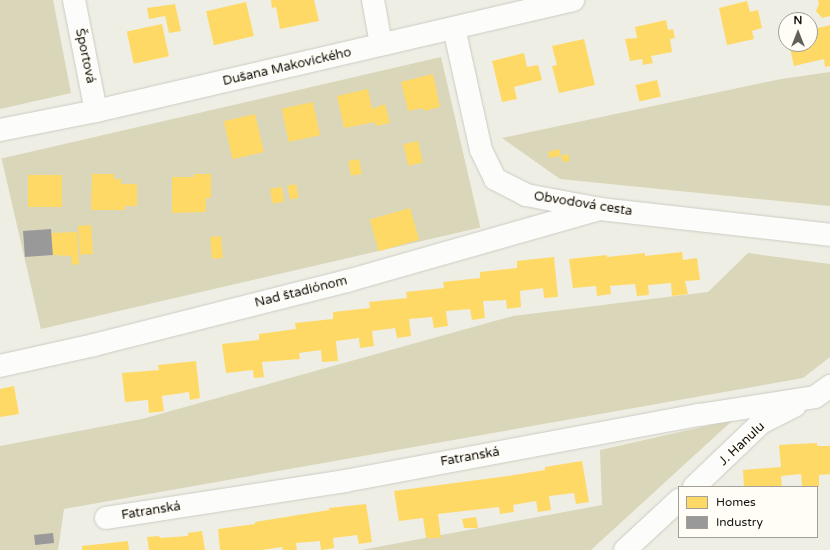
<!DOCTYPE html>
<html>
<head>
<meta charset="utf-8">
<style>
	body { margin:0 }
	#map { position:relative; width:830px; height:550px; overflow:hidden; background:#eeeee4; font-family:"Varela Round",sans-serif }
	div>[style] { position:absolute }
	.green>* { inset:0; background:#dad6ba; transform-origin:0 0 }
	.homes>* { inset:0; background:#ffd966; transform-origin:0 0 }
	.industry>* { inset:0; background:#999; transform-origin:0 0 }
	.roads { filter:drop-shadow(0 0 1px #cbcbc3) drop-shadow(0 0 1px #cbcbc3) }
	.minor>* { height:22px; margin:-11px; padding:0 11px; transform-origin:11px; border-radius:11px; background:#fcfcfb }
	span { translate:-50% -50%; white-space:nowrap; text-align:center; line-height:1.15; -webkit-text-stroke:4px #fffdf6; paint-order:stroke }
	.street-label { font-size:13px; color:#13120c }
	.legend { position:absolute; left:678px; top:486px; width:140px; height:52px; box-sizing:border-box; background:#fffdf6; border:1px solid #a19f98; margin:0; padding:5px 7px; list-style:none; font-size:12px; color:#13120c }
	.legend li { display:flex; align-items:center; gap:8px; height:20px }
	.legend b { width:20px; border:1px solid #a19f98 }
	.north { position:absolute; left:778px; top:12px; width:40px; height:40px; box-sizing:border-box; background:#fffdf6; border:1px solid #a19f98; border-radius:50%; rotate:0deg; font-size:11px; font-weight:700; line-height:16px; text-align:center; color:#13120c }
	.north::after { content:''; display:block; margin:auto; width:14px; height:18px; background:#605f58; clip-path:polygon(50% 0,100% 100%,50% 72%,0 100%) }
</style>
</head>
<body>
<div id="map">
	<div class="green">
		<div style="clip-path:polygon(0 0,53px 0,71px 93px,0 109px)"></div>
		<div style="left:441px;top:57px;width:175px;height:451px;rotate:77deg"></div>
		<div style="clip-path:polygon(830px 72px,830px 206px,560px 179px,502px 138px,781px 79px)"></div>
		<div style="clip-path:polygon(748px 253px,830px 264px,830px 357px,803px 378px,64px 509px,58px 550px,0 550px,0 446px,142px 419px,513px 316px,708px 292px)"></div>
		<div style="clip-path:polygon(733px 420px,591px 550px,361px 550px,602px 505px,600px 450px)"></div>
	</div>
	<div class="homes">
		<div style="clip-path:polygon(271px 0,314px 0,319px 21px,280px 29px,276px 7px,272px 8px)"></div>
		<div style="clip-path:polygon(818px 0,830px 0,830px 16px,822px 18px,816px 11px,819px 4px)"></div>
		<div style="clip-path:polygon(747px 1px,750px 12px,758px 10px,762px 28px,752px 31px,754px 39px,727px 45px,719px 8px)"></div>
		<div style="left:246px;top:2px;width:35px;height:41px;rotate:77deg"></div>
		<div style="clip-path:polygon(175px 4px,181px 31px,169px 33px,165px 16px,149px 19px,147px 8px)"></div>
		<div style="clip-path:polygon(666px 20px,668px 30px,673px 29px,675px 38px,670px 39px,672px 52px,651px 56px,653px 63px,643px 65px,642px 59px,630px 61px,625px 39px,637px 38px,635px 27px)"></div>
		<div style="left:162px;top:24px;width:33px;height:36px;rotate:78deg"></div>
		<div style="clip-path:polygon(830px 25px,830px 66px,825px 67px,824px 59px,794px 66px,789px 44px,810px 44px,810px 30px)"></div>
		<div style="clip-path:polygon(584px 39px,595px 85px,559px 93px,552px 66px,557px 65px,552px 46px)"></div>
		<div style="clip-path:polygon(524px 53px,527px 67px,538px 65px,542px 80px,514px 87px,517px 99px,502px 102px,492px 61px)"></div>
		<div style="clip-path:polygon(433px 74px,440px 107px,424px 111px,423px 108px,408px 111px,401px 82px)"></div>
		<div style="left:657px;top:80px;width:17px;height:22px;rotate:77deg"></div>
		<div style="clip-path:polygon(368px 89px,372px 109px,385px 104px,390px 123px,375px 126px,375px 122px,344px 128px,337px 96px)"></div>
		<div style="left:313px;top:102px;width:34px;height:32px;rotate:78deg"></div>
		<div style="left:255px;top:114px;width:39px;height:32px;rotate:77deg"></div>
		<div style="left:418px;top:141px;width:22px;height:15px;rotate:77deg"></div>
		<div style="clip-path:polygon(559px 149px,561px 156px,549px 158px,548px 152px)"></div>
		<div style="clip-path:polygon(568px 154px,570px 161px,563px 162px,561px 156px)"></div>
		<div style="left:359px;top:159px;width:15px;height:11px;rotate:79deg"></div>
		<div style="clip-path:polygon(92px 174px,114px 174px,114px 179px,121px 179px,121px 184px,137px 184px,137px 206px,125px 206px,125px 210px,91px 210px)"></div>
		<div style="clip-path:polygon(194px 174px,211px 174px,211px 198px,206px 198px,206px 212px,172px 213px,172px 177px,194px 177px)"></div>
		<div style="left:28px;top:175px;width:34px;height:32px"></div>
		<div style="left:296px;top:184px;width:14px;height:9px;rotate:78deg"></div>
		<div style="left:282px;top:187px;width:15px;height:12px;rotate:82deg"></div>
		<div style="left:410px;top:208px;width:33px;height:42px;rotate:74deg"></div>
		<div style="left:91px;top:225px;width:29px;height:13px;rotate:86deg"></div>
		<div style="clip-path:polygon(77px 232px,79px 264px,72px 265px,71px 256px,53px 255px,51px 233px)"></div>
		<div style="left:221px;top:236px;width:22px;height:11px;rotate:85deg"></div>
		<div style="clip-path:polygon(682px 252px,683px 260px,697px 258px,700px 280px,685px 281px,688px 294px,672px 296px,671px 283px,648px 285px,649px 295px,637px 296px,635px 284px,610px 286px,611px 294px,597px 296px,596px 286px,573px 288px,569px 259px,607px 255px,607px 257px,645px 253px,645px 256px)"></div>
		<div style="clip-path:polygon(554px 257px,558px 297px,544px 298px,543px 288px,520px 291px,521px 307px,507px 309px,506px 300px,483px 301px,485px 318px,472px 320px,470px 309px,446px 311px,448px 326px,434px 328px,432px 317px,409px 319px,411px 336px,397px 338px,395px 328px,372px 331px,374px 346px,360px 348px,359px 338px,336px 341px,338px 361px,322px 362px,321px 350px,299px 353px,300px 359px,262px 362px,264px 377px,254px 378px,253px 370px,226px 373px,222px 344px,259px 340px,259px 334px,296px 329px,295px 323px,333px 319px,333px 312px,370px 308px,369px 302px,407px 298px,406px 292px,444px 288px,443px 282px,480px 278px,480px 272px,517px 268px,517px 261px)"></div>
		<div style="clip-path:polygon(196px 361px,200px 398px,190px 400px,189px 392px,162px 396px,164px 411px,149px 413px,148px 400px,125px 402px,122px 373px,159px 370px,158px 365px)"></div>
		<div style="clip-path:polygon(14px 386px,19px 414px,0 417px,0 389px)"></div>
		<div style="clip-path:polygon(817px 443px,817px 446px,830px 446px,830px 474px,819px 475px,819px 487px,802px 487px,801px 474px,781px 476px,782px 487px,744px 487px,743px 470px,781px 467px,779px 445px)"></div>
		<div style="clip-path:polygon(582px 461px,589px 502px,576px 504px,574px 493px,549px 496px,551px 510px,538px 512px,536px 501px,513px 505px,514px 512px,500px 514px,499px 507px,438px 514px,441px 538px,426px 538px,423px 518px,399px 521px,394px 491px,508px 476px,545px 470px,545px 467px)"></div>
		<div style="clip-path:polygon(366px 504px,372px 542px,359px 544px,357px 535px,333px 538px,334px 548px,321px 550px,320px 541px,296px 543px,297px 550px,283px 550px,282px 547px,262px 550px,220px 550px,218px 529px,255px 524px,255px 522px,329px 510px,329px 508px)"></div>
		<div style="clip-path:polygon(476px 517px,478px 528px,464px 528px,462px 519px)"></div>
		<div style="clip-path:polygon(202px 531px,205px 550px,149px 550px,147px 537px,159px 536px,160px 538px,188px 536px,188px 533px)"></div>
		<div style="clip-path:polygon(128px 541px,129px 550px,82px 550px,82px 546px)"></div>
	</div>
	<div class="industry">
		<div style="left:51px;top:229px;width:26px;height:28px;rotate:86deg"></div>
		<div style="left:53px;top:533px;width:10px;height:19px;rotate:84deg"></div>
	</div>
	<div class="roads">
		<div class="minor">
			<div style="left:74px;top:0;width:113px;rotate:78.8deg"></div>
			<div style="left:373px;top:0;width:45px;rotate:79.7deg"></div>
			<div style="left:454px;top:28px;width:125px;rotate:77.5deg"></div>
			<div style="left:481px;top:150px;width:32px;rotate:64deg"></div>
			<div style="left:495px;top:179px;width:35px;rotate:27deg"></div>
			<div style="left:526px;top:195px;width:75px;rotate:10.7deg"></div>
			<div style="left:600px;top:209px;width:231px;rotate:6.4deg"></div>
			<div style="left:0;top:130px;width:98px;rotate:-11.2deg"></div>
			<div style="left:96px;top:111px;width:490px;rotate:-13.1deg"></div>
			<div style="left:0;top:366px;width:96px;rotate:-12.6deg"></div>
			<div style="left:94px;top:345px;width:261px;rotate:-14.2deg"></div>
			<div style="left:347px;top:281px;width:263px;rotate:-15.9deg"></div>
			<div style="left:694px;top:487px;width:93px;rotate:-43.7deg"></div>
			<div style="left:761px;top:423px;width:38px;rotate:-27deg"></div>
			<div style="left:106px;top:518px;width:242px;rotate:-8.8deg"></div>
			<div style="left:345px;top:481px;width:360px;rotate:-10.6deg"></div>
			<div style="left:699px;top:415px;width:117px;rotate:-8.8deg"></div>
			<div style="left:815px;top:397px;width:19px;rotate:-36deg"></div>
			<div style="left:625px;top:550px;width:74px;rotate:-42.8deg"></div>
		</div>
	</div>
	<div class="street-label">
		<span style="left:85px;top:56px;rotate:78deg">Športová</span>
		<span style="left:287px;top:67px;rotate:-13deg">Dušana Makovického</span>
		<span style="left:583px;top:204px;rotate:9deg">Obvodová cesta</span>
		<span style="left:301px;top:292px;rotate:-14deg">Nad štadiónom</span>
		<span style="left:742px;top:444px;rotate:-43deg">J. Hanulu</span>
		<span style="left:470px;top:457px;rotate:-10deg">Fatranská</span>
		<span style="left:151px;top:511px;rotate:-9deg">Fatranská</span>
	</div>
	<ul class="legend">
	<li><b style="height:11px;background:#ffd966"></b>Homes</li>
	<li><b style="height:11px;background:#999"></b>Industry</li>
	</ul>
	<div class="north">N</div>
</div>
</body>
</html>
